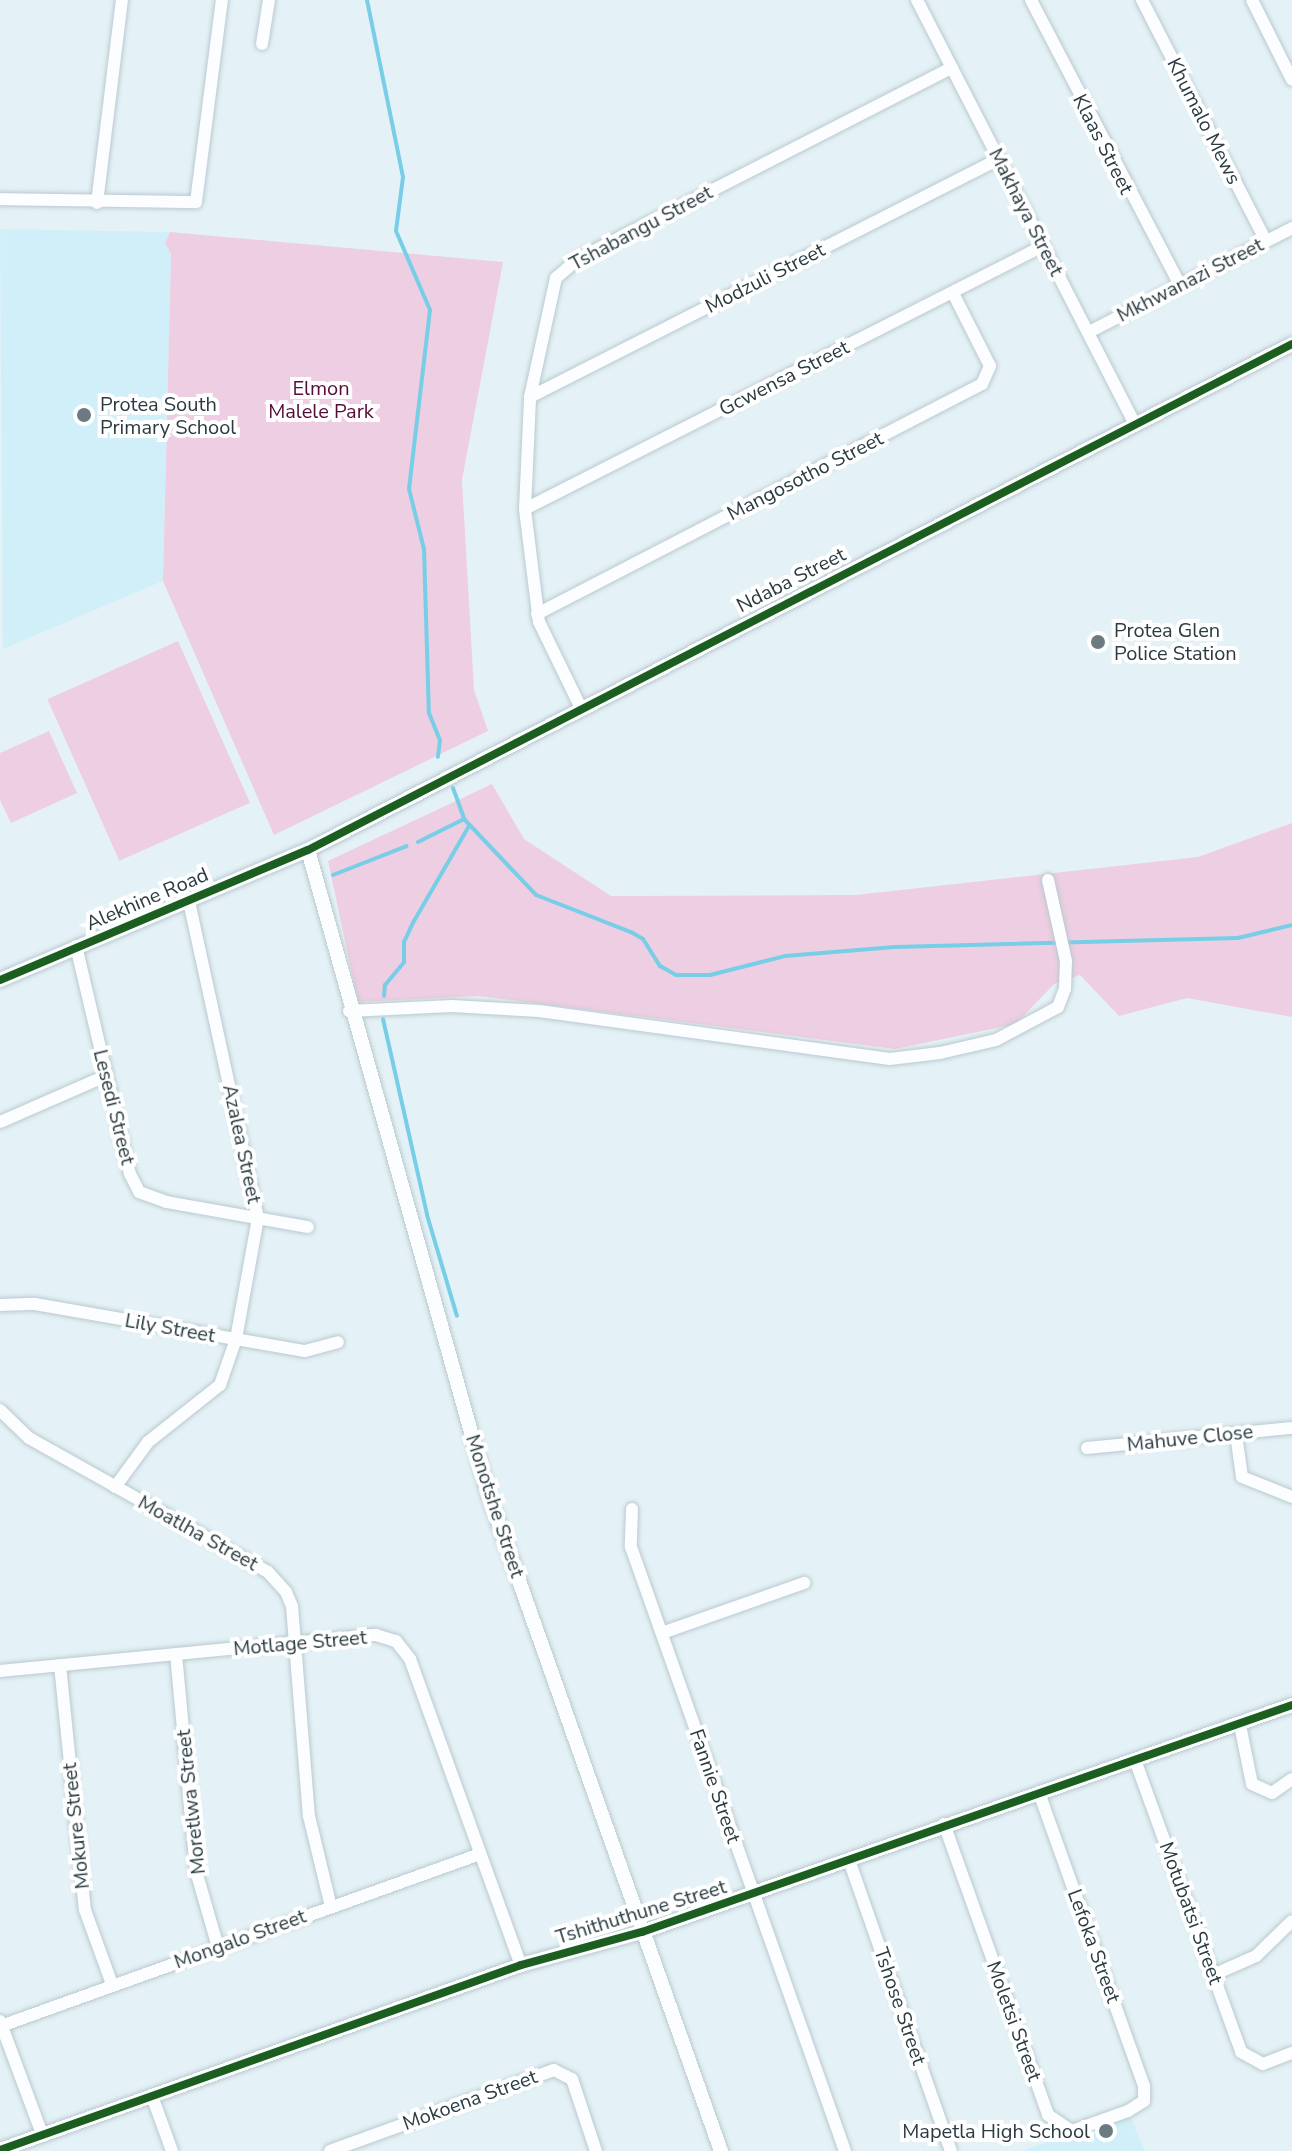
<!DOCTYPE html>
<html>
<head>
<meta charset="utf-8">
<style>
	body { margin:0 }
	#map { position:relative; width:1292px; height:2151px; overflow:hidden; background:#e4f2f7; font-family:"Nunito Sans",sans-serif }
	div>[style] { position:absolute }
	.built>* { inset:0; background:#d1eff9 }
	.green>* { inset:0; background:#eecee2; transform-origin:0 0 }
	.stream>* { height:4px; margin:-2px; padding:0 2px; transform-origin:2px; border-radius:2px; background:#77cee6 }
	.roads { filter:drop-shadow(0 0 2px #bac9ce) drop-shadow(0 0 2px #bac9ce) }
	.minor>* { height:12px; margin:-6px; padding:0 6px; transform-origin:6px; border-radius:6px; background:#fbfdfe }
	.tertiary>* { height:14px; margin:-7px; padding:0 7px; transform-origin:7px; border-radius:7px; background:#fbfdfe }
	.cycleway>* { height:8px; margin:-4px; padding:0 4px; transform-origin:4px; border-radius:4px; background:#1b5e20 }
	.dots>* { width:22px; height:22px; translate:-50% -50%; box-sizing:border-box; border:4px solid #fff; border-radius:50% }
	span { translate:-50% -50%; white-space:nowrap; text-align:center; line-height:1.15; -webkit-text-stroke:8px #fff; paint-order:stroke }
	.street-label { font-size:20px; color:#2a3b41 }
	.park-label { font-size:20px; color:#570c38 }
	.poi-label { font-size:20px; color:#2a3b41 }
	.left { translate:0 -50%; text-align:left }
	.right { translate:-100% -50%; text-align:right }
</style>
</head>
<body>
<div id="map">
	<div class="built">
		<div style="clip-path:polygon(0 229px,170px 232px,165px 243px,171px 254px,163px 581px,3px 649px)"></div>
		<div style="clip-path:polygon(1128px 2111px,1145px 2151px,1023px 2151px)"></div>
	</div>
	<div class="green">
		<div style="clip-path:polygon(170px 232px,503px 262px,462px 480px,474px 690px,488px 731px,274px 835px,163px 581px,171px 254px,165px 243px)"></div>
		<div style="left:178px;top:641px;width:177px;height:143px;rotate:66deg"></div>
		<div style="clip-path:polygon(49px 731px,77px 793px,11px 823px,0 800px,0 753px)"></div>
		<div style="clip-path:polygon(492px 784px,524px 839px,611px 896px,856px 895px,1198px 857px,1292px 823px,1292px 1017px,1187px 998px,1119px 1016px,1080px 975px,1054px 984px,1016px 1024px,895px 1049px,479px 996px,358px 1002px,328px 861px)"></div>
	</div>
	<div class="stream">
		<div style="left:367px;top:0;width:181px;rotate:78.5deg"></div>
		<div style="left:403px;top:177px;width:54px;rotate:97.4deg"></div>
		<div style="left:396px;top:231px;width:86px;rotate:66.7deg"></div>
		<div style="left:430px;top:310px;width:180px;rotate:96.7deg"></div>
		<div style="left:409px;top:489px;width:62px;rotate:76deg"></div>
		<div style="left:424px;top:549px;width:164px;rotate:88.3deg"></div>
		<div style="left:429px;top:713px;width:29px;rotate:68deg"></div>
		<div style="left:440px;top:740px;width:17px;rotate:97deg"></div>
		<div style="left:453px;top:788px;width:33px;rotate:70deg"></div>
		<div style="left:464px;top:819px;width:105px;rotate:46.5deg"></div>
		<div style="left:536px;top:895px;width:102px;rotate:21.3deg"></div>
		<div style="left:631px;top:932px;width:14px;rotate:30deg"></div>
		<div style="left:643px;top:939px;width:32px;rotate:58deg"></div>
		<div style="left:660px;top:966px;width:18px;rotate:29deg"></div>
		<div style="left:676px;top:975px;width:34px"></div>
		<div style="left:710px;top:975px;width:77px;rotate:-14.2deg"></div>
		<div style="left:785px;top:956px;width:110px;rotate:-4.7deg"></div>
		<div style="left:895px;top:947px;width:343px;rotate:-1.5deg"></div>
		<div style="left:1238px;top:938px;width:56px;rotate:-13.5deg"></div>
		<div style="left:418px;top:842px;width:51px;rotate:-26.6deg"></div>
		<div style="left:333px;top:875px;width:79px;rotate:-21.4deg"></div>
		<div style="left:384px;top:996px;width:11px;rotate:-85deg"></div>
		<div style="left:385px;top:985px;width:30px;rotate:-50deg"></div>
		<div style="left:404px;top:962px;width:20px;rotate:-90deg"></div>
		<div style="left:404px;top:942px;width:23px;rotate:-65deg"></div>
		<div style="left:414px;top:921px;width:110px;rotate:-59.9deg"></div>
		<div style="left:383px;top:1019px;width:201px;rotate:77.3deg"></div>
		<div style="left:427px;top:1215px;width:105px;rotate:73.5deg"></div>
	</div>
	<div class="roads">
		<div class="minor">
			<div style="left:917px;top:0;width:478px;rotate:62.8deg"></div>
			<div style="left:1031px;top:0;width:322px;rotate:62.4deg"></div>
			<div style="left:1142px;top:0;width:271px;rotate:62.8deg"></div>
			<div style="left:1252px;top:0;width:89px;rotate:63.4deg"></div>
			<div style="left:262px;top:44px;width:45px;rotate:-81deg"></div>
			<div style="left:0;top:199px;width:196px;rotate:0.9deg"></div>
			<div style="left:196px;top:202px;width:204px;rotate:-82.7deg"></div>
			<div style="left:97px;top:203px;width:205px;rotate:-83deg"></div>
			<div style="left:1089px;top:332px;width:228px;rotate:-27.1deg"></div>
			<div style="left:530px;top:397px;width:526px;rotate:-26.91deg"></div>
			<div style="left:525px;top:509px;width:581px;rotate:-26.92deg"></div>
			<div style="left:537px;top:614px;width:501px;rotate:-27.33deg"></div>
			<div style="left:982px;top:384px;width:20px;rotate:-66deg"></div>
			<div style="left:990px;top:366px;width:82px;rotate:-116.9deg"></div>
			<div style="left:580px;top:706px;width:93px;rotate:-116deg"></div>
			<div style="left:539px;top:622px;width:114px;rotate:-97.1deg"></div>
			<div style="left:525px;top:509px;width:112px;rotate:-87.4deg"></div>
			<div style="left:530px;top:397px;width:122px;rotate:-77.7deg"></div>
			<div style="left:556px;top:278px;width:29px;rotate:-41deg"></div>
			<div style="left:578px;top:259px;width:420px;rotate:-27.1deg"></div>
			<div style="left:76px;top:946px;width:234px;rotate:76.7deg"></div>
			<div style="left:130px;top:1174px;width:20px;rotate:63deg"></div>
			<div style="left:139px;top:1192px;width:29px;rotate:20deg"></div>
			<div style="left:166px;top:1202px;width:144px;rotate:10deg"></div>
			<div style="left:349px;top:1011px;width:103px;rotate:-2.8deg"></div>
			<div style="left:452px;top:1006px;width:87px;rotate:3.3deg"></div>
			<div style="left:539px;top:1011px;width:354px;rotate:7.8deg"></div>
			<div style="left:890px;top:1059px;width:50px;rotate:-6.8deg"></div>
			<div style="left:940px;top:1053px;width:57px;rotate:-13.1deg"></div>
			<div style="left:996px;top:1040px;width:70px;rotate:-28deg"></div>
			<div style="left:1058px;top:1007px;width:19px;rotate:-69deg"></div>
			<div style="left:1065px;top:989px;width:28px;rotate:-88deg"></div>
			<div style="left:1066px;top:961px;width:83px;rotate:-102.5deg"></div>
			<div style="left:0;top:1122px;width:116px;rotate:-23.5deg"></div>
			<div style="left:0;top:1305px;width:35px;rotate:-2deg"></div>
			<div style="left:35px;top:1304px;width:274px;rotate:9.9deg"></div>
			<div style="left:305px;top:1351px;width:34px;rotate:-15deg"></div>
			<div style="left:0;top:1410px;width:40px;rotate:44deg"></div>
			<div style="left:29px;top:1438px;width:274px;rotate:29.3deg"></div>
			<div style="left:268px;top:1572px;width:27px;rotate:48deg"></div>
			<div style="left:286px;top:1592px;width:15px;rotate:67deg"></div>
			<div style="left:292px;top:1606px;width:211px;rotate:85.4deg"></div>
			<div style="left:309px;top:1816px;width:94px;rotate:76.4deg"></div>
			<div style="left:1236px;top:1434px;width:43px;rotate:82.1deg"></div>
			<div style="left:1242px;top:1477px;width:54px;rotate:21.8deg"></div>
			<div style="left:1087px;top:1448px;width:206px;rotate:-5.6deg"></div>
			<div style="left:115px;top:1487px;width:56px;rotate:-53.7deg"></div>
			<div style="left:148px;top:1442px;width:92px;rotate:-38.4deg"></div>
			<div style="left:220px;top:1385px;width:49px;rotate:-70.8deg"></div>
			<div style="left:236px;top:1339px;width:123px;rotate:-79.7deg"></div>
			<div style="left:258px;top:1218px;width:328px;rotate:-102.3deg"></div>
			<div style="left:632px;top:1509px;width:38px;rotate:92deg"></div>
			<div style="left:631px;top:1547px;width:641px;rotate:70.49deg"></div>
			<div style="left:662px;top:1633px;width:151px;rotate:-19.4deg"></div>
			<div style="left:176px;top:1654px;width:218px;rotate:84.7deg"></div>
			<div style="left:196px;top:1871px;width:79px;rotate:73.9deg"></div>
			<div style="left:60px;top:1665px;width:246px;rotate:84.2deg"></div>
			<div style="left:85px;top:1910px;width:79px;rotate:70deg"></div>
			<div style="left:0;top:1671px;width:378px;rotate:-5.5deg"></div>
			<div style="left:376px;top:1635px;width:21px;rotate:17deg"></div>
			<div style="left:396px;top:1641px;width:23px;rotate:52deg"></div>
			<div style="left:410px;top:1659px;width:326px;rotate:70.1deg"></div>
			<div style="left:1240px;top:1725px;width:60px;rotate:78.5deg"></div>
			<div style="left:1252px;top:1784px;width:22px;rotate:24deg"></div>
			<div style="left:1272px;top:1793px;width:24px;rotate:-35deg"></div>
			<div style="left:1135px;top:1760px;width:311px;rotate:70deg"></div>
			<div style="left:1241px;top:2052px;width:25px;rotate:29deg"></div>
			<div style="left:1263px;top:2064px;width:31px;rotate:-21deg"></div>
			<div style="left:944px;top:1824px;width:309px;rotate:70.3deg"></div>
			<div style="left:1048px;top:2115px;width:29px;rotate:34deg"></div>
			<div style="left:1072px;top:2131px;width:59px;rotate:-19.7deg"></div>
			<div style="left:1128px;top:2111px;width:19px;rotate:-32deg"></div>
			<div style="left:1144px;top:2101px;width:15px;rotate:-90deg"></div>
			<div style="left:1144px;top:2086px;width:312px;rotate:-109.7deg"></div>
			<div style="left:849px;top:1860px;width:308px;rotate:70.7deg"></div>
			<div style="left:1213px;top:1975px;width:47px;rotate:-23.8deg"></div>
			<div style="left:1256px;top:1956px;width:50px;rotate:-44.2deg"></div>
			<div style="left:0;top:2021px;width:121px;rotate:69.6deg"></div>
			<div style="left:1px;top:2026px;width:509px;rotate:-19.75deg"></div>
			<div style="left:152px;top:2096px;width:59px;rotate:70deg"></div>
			<div style="left:330px;top:2151px;width:238px;rotate:-19.9deg"></div>
			<div style="left:554px;top:2070px;width:20px;rotate:27deg"></div>
			<div style="left:572px;top:2079px;width:76px;rotate:71.6deg"></div>
		</div>
		<div class="tertiary">
			<div style="left:308px;top:850px;width:668px;rotate:74.36deg"></div>
			<div style="left:488px;top:1493px;width:698px;rotate:70.5deg"></div>
			<div style="left:0;top:980px;width:334px;rotate:-22.9deg"></div>
			<div style="left:308px;top:850px;width:1106px;rotate:-27.21deg"></div>
			<div style="left:0;top:2150px;width:553px;rotate:-19.55deg"></div>
			<div style="left:521px;top:1965px;width:125px;rotate:-15.3deg"></div>
			<div style="left:642px;top:1932px;width:688px;rotate:-19.25deg"></div>
		</div>
	</div>
	<div class="cycleway">
		<div style="left:0;top:980px;width:334px;rotate:-22.9deg"></div>
		<div style="left:308px;top:850px;width:1106px;rotate:-27.21deg"></div>
		<div style="left:0;top:2150px;width:553px;rotate:-19.55deg"></div>
		<div style="left:521px;top:1965px;width:125px;rotate:-15.3deg"></div>
		<div style="left:642px;top:1932px;width:688px;rotate:-19.25deg"></div>
	</div>
	<div class="dots">
		<div style="left:84px;top:415px;background:#6b7b81"></div>
		<div style="left:1098px;top:642px;background:#6b7b81"></div>
		<div style="left:1106px;top:2131px;background:#6b7b81"></div>
	</div>
	<div class="street-label">
		<span style="left:1204px;top:121px;rotate:63deg">Khumalo Mews</span>
		<span style="left:1103px;top:144px;rotate:63deg">Klaas Street</span>
		<span style="left:1026px;top:212px;rotate:63deg">Makhaya Street</span>
		<span style="left:641px;top:228px;rotate:-28deg">Tshabangu Street</span>
		<span style="left:765px;top:278px;rotate:-27deg">Modzuli Street</span>
		<span style="left:1190px;top:280px;rotate:-27deg">Mkhwanazi Street</span>
		<span style="left:784px;top:378px;rotate:-27deg">Gcwensa Street</span>
		<span style="left:805px;top:476px;rotate:-27deg">Mangosotho Street</span>
		<span style="left:791px;top:580px;rotate:-27deg">Ndaba Street</span>
		<span style="left:147px;top:899px;rotate:-23deg">Alekhine Road</span>
		<span style="left:114px;top:1107px;rotate:76deg">Lesedi Street</span>
		<span style="left:242px;top:1144px;rotate:78deg">Azalea Street</span>
		<span style="left:170px;top:1328px;rotate:10deg">Lily Street</span>
		<span style="left:1190px;top:1438px;rotate:-6deg">Mahuve Close</span>
		<span style="left:495px;top:1506px;rotate:72deg">Monotshe Street</span>
		<span style="left:198px;top:1533px;rotate:29deg">Moatlha Street</span>
		<span style="left:300px;top:1643px;rotate:-5deg">Motlage Street</span>
		<span style="left:715px;top:1786px;rotate:71deg">Fannie Street</span>
		<span style="left:191px;top:1802px;rotate:-96deg">Moretlwa Street</span>
		<span style="left:76px;top:1826px;rotate:-96deg">Mokure Street</span>
		<span style="left:641px;top:1912px;rotate:-17deg">Tshithuthune Street</span>
		<span style="left:1191px;top:1913px;rotate:70deg">Motubatsi Street</span>
		<span style="left:240px;top:1939px;rotate:-20deg">Mongalo Street</span>
		<span style="left:1094px;top:1946px;rotate:70deg">Lefoka Street</span>
		<span style="left:900px;top:2006px;rotate:71deg">Tshose Street</span>
		<span style="left:1014px;top:2021px;rotate:70deg">Moletsi Street</span>
		<span style="left:470px;top:2100px;rotate:-20deg">Mokoena Street</span>
	</div>
	<div class="park-label">
		<span style="left:321px;top:400px">Elmon<br>Malele Park</span>
	</div>
	<div class="poi-label">
		<span class="left" style="left:100px;top:416px">Protea South<br>Primary School</span>
		<span class="left" style="left:1114px;top:642px">Protea Glen<br>Police Station</span>
		<span class="right" style="left:1090px;top:2131px">Mapetla High School</span>
	</div>
</div>
</body>
</html>
